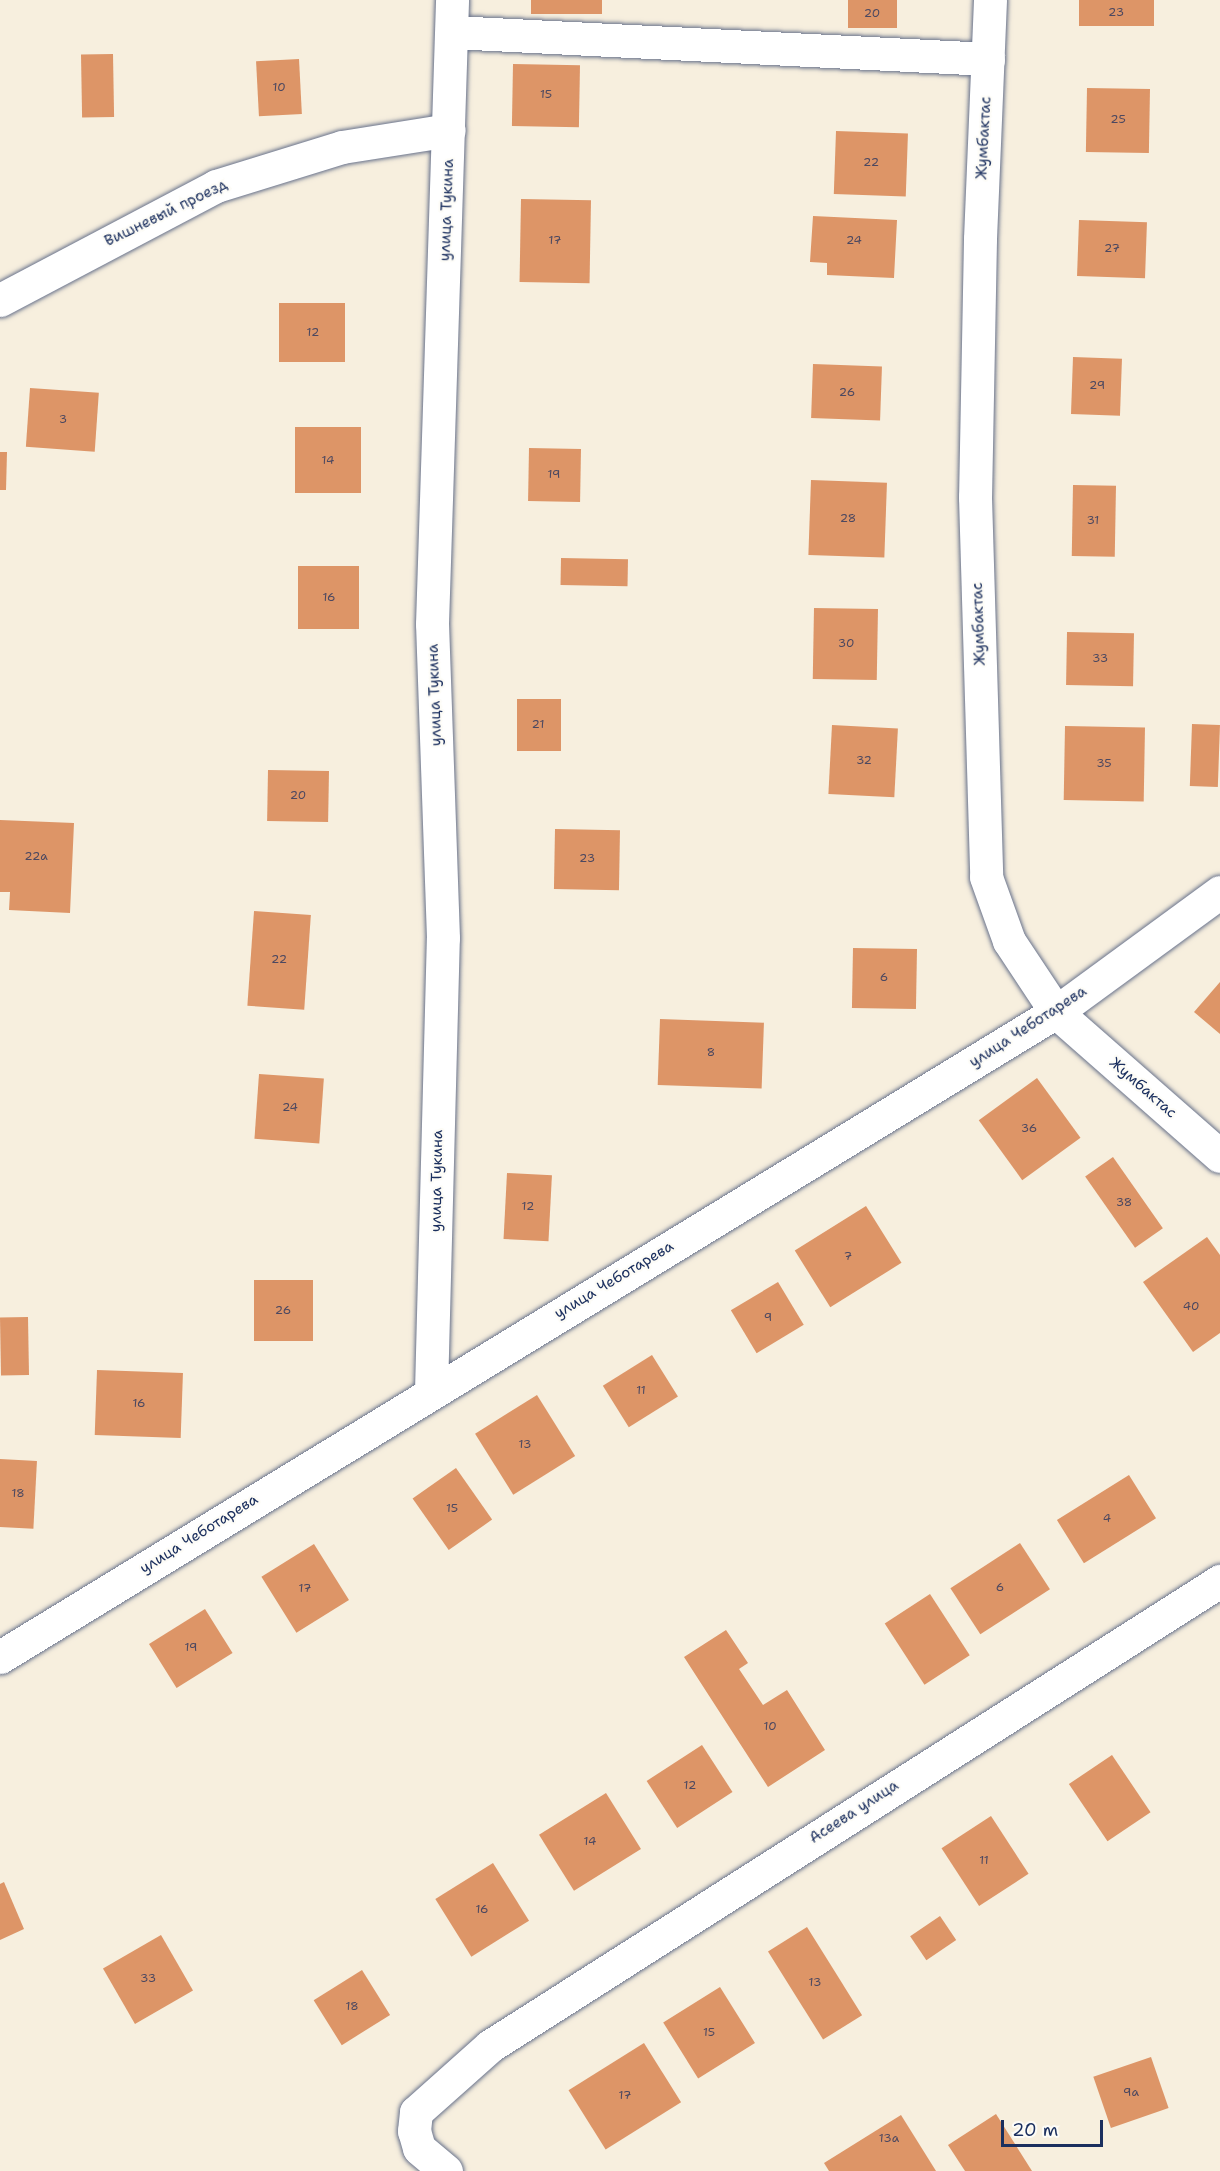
<!DOCTYPE html>
<html>
<head>
<meta charset="utf-8">
<style>
	body { margin:0 }
	#map { position:relative; width:1220px; height:2171px; overflow:hidden; background:#f7efde; font-family:"Shantell Sans",sans-serif }
	div>[style] { position:absolute }
	.building>* { inset:0; background:#dd9567; transform-origin:0 0 }
	.roads { filter:drop-shadow(0 0 2px #68728b) drop-shadow(0 0 2px #68728b) }
	.street>* { height:33px; margin:-16.5px; padding:0 16.5px; transform-origin:16.5px; border-radius:16.5px; background:#fff }
	span { translate:-50% -50%; white-space:nowrap; text-align:center; line-height:1.15; -webkit-text-stroke:4.5px #fdfcf7; paint-order:stroke }
	.number-label { font-size:12px; color:#4c4860 }
	.number-label span { -webkit-text-stroke-width:0 }
	.street-label { font-size:15px; color:#1b2f5e }
	.scale { position:absolute; left:1001px; top:2120px; width:102px; height:27px; box-sizing:border-box; border:3px solid #1b2f5e; border-top:0; padding-left:8px; font-size:18px; line-height:21px; white-space:nowrap; color:#1b2f5e; -webkit-text-stroke:4px #fdfcf7; paint-order:stroke }
</style>
</head>
<body>
<div id="map">
	<div class="building">
		<div style="left:531px;top:0;width:71px;height:14px"></div>
		<div style="left:848px;top:0;width:49px;height:28px"></div>
		<div style="left:1079px;top:0;width:75px;height:26px"></div>
		<div style="left:113px;top:54px;width:63px;height:32px;rotate:89deg"></div>
		<div style="left:299px;top:59px;width:55px;height:43px;rotate:87deg"></div>
		<div style="left:513px;top:64px;width:67px;height:62px;rotate:1deg"></div>
		<div style="left:1087px;top:88px;width:63px;height:64px;rotate:1deg"></div>
		<div style="left:836px;top:131px;width:72px;height:63px;rotate:2deg"></div>
		<div style="left:521px;top:199px;width:70px;height:83px;rotate:1deg"></div>
		<div style="clip-path:polygon(813px 216px,897px 220px,894px 278px,827px 275px,827px 263px,810px 262px)"></div>
		<div style="left:1079px;top:220px;width:68px;height:56px;rotate:2deg"></div>
		<div style="left:279px;top:303px;width:66px;height:59px"></div>
		<div style="left:1073px;top:357px;width:49px;height:57px;rotate:2deg"></div>
		<div style="left:813px;top:364px;width:69px;height:54px;rotate:2deg"></div>
		<div style="left:30px;top:388px;width:69px;height:59px;rotate:4deg"></div>
		<div style="left:361px;top:427px;width:66px;height:66px;rotate:90deg"></div>
		<div style="left:529px;top:448px;width:52px;height:53px;rotate:1deg"></div>
		<div style="clip-path:polygon(0 452px,7px 452px,6px 490px,0 490px)"></div>
		<div style="left:811px;top:480px;width:76px;height:75px;rotate:2deg"></div>
		<div style="left:1073px;top:485px;width:43px;height:71px;rotate:1deg"></div>
		<div style="left:561px;top:558px;width:67px;height:27px;rotate:1deg"></div>
		<div style="left:298px;top:566px;width:61px;height:63px"></div>
		<div style="left:814px;top:608px;width:64px;height:71px;rotate:1deg"></div>
		<div style="left:1067px;top:632px;width:67px;height:53px;rotate:1deg"></div>
		<div style="left:517px;top:699px;width:44px;height:52px"></div>
		<div style="left:1192px;top:724px;width:28px;height:62px;rotate:2deg"></div>
		<div style="left:832px;top:725px;width:66px;height:69px;rotate:3deg"></div>
		<div style="left:1065px;top:726px;width:80px;height:74px;rotate:1deg"></div>
		<div style="left:268px;top:770px;width:61px;height:51px;rotate:1deg"></div>
		<div style="clip-path:polygon(0 820px,74px 823px,70px 913px,9px 910px,10px 892px,0 892px)"></div>
		<div style="left:555px;top:829px;width:65px;height:60px;rotate:1deg"></div>
		<div style="left:254px;top:911px;width:57px;height:95px;rotate:4deg"></div>
		<div style="left:853px;top:948px;width:64px;height:60px;rotate:1deg"></div>
		<div style="clip-path:polygon(1220px 982px,1220px 1034px,1194px 1012px)"></div>
		<div style="left:660px;top:1019px;width:104px;height:66px;rotate:2deg"></div>
		<div style="left:259px;top:1074px;width:65px;height:65px;rotate:4deg"></div>
		<div style="left:1037px;top:1078px;width:74px;height:72px;rotate:54deg"></div>
		<div style="left:1113px;top:1157px;width:87px;height:34px;rotate:55deg"></div>
		<div style="left:507px;top:1173px;width:45px;height:66px;rotate:3deg"></div>
		<div style="left:866px;top:1206px;width:67px;height:84px;rotate:58deg"></div>
		<div style="clip-path:polygon(1207px 1237px,1220px 1255px,1220px 1333px,1193px 1352px,1143px 1282px)"></div>
		<div style="left:254px;top:1280px;width:59px;height:61px"></div>
		<div style="left:778px;top:1282px;width:50px;height:55px;rotate:59deg"></div>
		<div style="left:28px;top:1317px;width:58px;height:28px;rotate:89deg"></div>
		<div style="left:652px;top:1355px;width:49px;height:58px;rotate:58deg"></div>
		<div style="left:97px;top:1370px;width:86px;height:65px;rotate:2deg"></div>
		<div style="left:537px;top:1395px;width:72px;height:73px;rotate:58deg"></div>
		<div style="left:0;top:1459px;width:37px;height:68px;rotate:3deg"></div>
		<div style="left:456px;top:1468px;width:63px;height:53px;rotate:55deg"></div>
		<div style="left:1129px;top:1475px;width:51px;height:85px;rotate:58deg"></div>
		<div style="left:1020px;top:1543px;width:55px;height:83px;rotate:57deg"></div>
		<div style="left:314px;top:1544px;width:66px;height:62px;rotate:58deg"></div>
		<div style="left:930px;top:1594px;width:73px;height:54px;rotate:57deg"></div>
		<div style="left:205px;top:1609px;width:52px;height:66px;rotate:58deg"></div>
		<div style="clip-path:polygon(726px 1630px,748px 1663px,739px 1669px,763px 1705px,787px 1690px,825px 1750px,768px 1787px,684px 1657px)"></div>
		<div style="left:702px;top:1745px;width:56px;height:66px;rotate:57deg"></div>
		<div style="left:1112px;top:1755px;width:69px;height:52px;rotate:56deg"></div>
		<div style="left:606px;top:1793px;width:66px;height:79px;rotate:58deg"></div>
		<div style="left:991px;top:1816px;width:69px;height:59px;rotate:57deg"></div>
		<div style="left:493px;top:1863px;width:68px;height:68px;rotate:58deg"></div>
		<div style="clip-path:polygon(4px 1882px,24px 1929px,0 1940px,0 1884px)"></div>
		<div style="left:940px;top:1916px;width:29px;height:36px;rotate:56deg"></div>
		<div style="left:807px;top:1927px;width:104px;height:46px;rotate:58deg"></div>
		<div style="left:161px;top:1935px;width:64px;height:67px;rotate:60deg"></div>
		<div style="left:362px;top:1970px;width:53px;height:57px;rotate:58deg"></div>
		<div style="left:720px;top:1987px;width:66px;height:67px;rotate:58deg"></div>
		<div style="left:644px;top:2043px;width:70px;height:89px;rotate:58deg"></div>
		<div style="left:1151px;top:2057px;width:54px;height:61px;rotate:71deg"></div>
		<div style="clip-path:polygon(996px 2114px,1032px 2171px,965px 2171px,948px 2145px)"></div>
		<div style="clip-path:polygon(901px 2115px,936px 2171px,829px 2171px,824px 2163px)"></div>
	</div>
	<div class="roads">
		<div class="street">
			<div style="left:990px;top:0;width:239px;rotate:92.4deg"></div>
			<div style="left:980px;top:239px;width:258px;rotate:91.1deg"></div>
			<div style="left:975px;top:497px;width:380px;rotate:88.3deg"></div>
			<div style="left:986px;top:877px;width:68px;rotate:70.2deg"></div>
			<div style="left:1009px;top:941px;width:85px;rotate:56.5deg"></div>
			<div style="left:1056px;top:1012px;width:218px;rotate:41.3deg"></div>
			<div style="left:452px;top:32px;width:537px;rotate:2.88deg"></div>
			<div style="left:0;top:300px;width:244px;rotate:-27.8deg"></div>
			<div style="left:216px;top:186px;width:132px;rotate:-17.2deg"></div>
			<div style="left:342px;top:147px;width:108px;rotate:-9deg"></div>
			<div style="left:431px;top:1391px;width:453px;rotate:-88.5deg"></div>
			<div style="left:443px;top:938px;width:314px;rotate:-92deg"></div>
			<div style="left:432px;top:624px;width:624px;rotate:-88.16deg"></div>
			<div style="left:0;top:1657px;width:1237px;rotate:-31.42deg"></div>
			<div style="left:1056px;top:1012px;width:203px;rotate:-36.2deg"></div>
			<div style="left:446px;top:2171px;width:35px;rotate:-140deg"></div>
			<div style="left:419px;top:2148px;width:18px;rotate:-106deg"></div>
			<div style="left:414px;top:2131px;width:19px;rotate:-84deg"></div>
			<div style="left:416px;top:2112px;width:99px;rotate:-41.7deg"></div>
			<div style="left:490px;top:2046px;width:866px;rotate:-32.5deg"></div>
		</div>
	</div>
	<div class="number-label">
		<span style="left:1116px;top:13px">23</span>
		<span style="left:872px;top:14px">20</span>
		<span style="left:279px;top:88px">10</span>
		<span style="left:546px;top:95px">15</span>
		<span style="left:1118px;top:120px">25</span>
		<span style="left:871px;top:163px">22</span>
		<span style="left:555px;top:241px">17</span>
		<span style="left:854px;top:241px">24</span>
		<span style="left:1112px;top:249px">27</span>
		<span style="left:313px;top:333px">12</span>
		<span style="left:1097px;top:386px">29</span>
		<span style="left:847px;top:393px">26</span>
		<span style="left:63px;top:420px">3</span>
		<span style="left:328px;top:461px">14</span>
		<span style="left:554px;top:475px">19</span>
		<span style="left:848px;top:519px">28</span>
		<span style="left:1093px;top:521px">31</span>
		<span style="left:329px;top:598px">16</span>
		<span style="left:846px;top:644px">30</span>
		<span style="left:1100px;top:659px">33</span>
		<span style="left:538px;top:725px">21</span>
		<span style="left:864px;top:761px">32</span>
		<span style="left:1104px;top:764px">35</span>
		<span style="left:298px;top:796px">20</span>
		<span style="left:36px;top:857px">22а</span>
		<span style="left:587px;top:859px">23</span>
		<span style="left:279px;top:960px">22</span>
		<span style="left:884px;top:978px">6</span>
		<span style="left:711px;top:1053px">8</span>
		<span style="left:290px;top:1108px">24</span>
		<span style="left:1029px;top:1129px">36</span>
		<span style="left:1124px;top:1203px">38</span>
		<span style="left:528px;top:1207px">12</span>
		<span style="left:848px;top:1257px">7</span>
		<span style="left:1191px;top:1307px">40</span>
		<span style="left:283px;top:1311px">26</span>
		<span style="left:768px;top:1318px">9</span>
		<span style="left:641px;top:1391px">11</span>
		<span style="left:139px;top:1404px">16</span>
		<span style="left:525px;top:1445px">13</span>
		<span style="left:18px;top:1494px">18</span>
		<span style="left:452px;top:1509px">15</span>
		<span style="left:1107px;top:1519px">4</span>
		<span style="left:1000px;top:1588px">6</span>
		<span style="left:305px;top:1589px">17</span>
		<span style="left:191px;top:1648px">19</span>
		<span style="left:770px;top:1727px">10</span>
		<span style="left:690px;top:1786px">12</span>
		<span style="left:590px;top:1842px">14</span>
		<span style="left:984px;top:1861px">11</span>
		<span style="left:482px;top:1910px">16</span>
		<span style="left:148px;top:1979px">33</span>
		<span style="left:815px;top:1983px">13</span>
		<span style="left:352px;top:2007px">18</span>
		<span style="left:709px;top:2033px">15</span>
		<span style="left:1131px;top:2093px">9а</span>
		<span style="left:625px;top:2096px">17</span>
		<span style="left:889px;top:2139px">13а</span>
	</div>
	<div class="street-label">
		<span style="left:984px;top:138px;rotate:-87deg">Жумбактас</span>
		<span style="left:447px;top:210px;rotate:-88deg">улица Тукина</span>
		<span style="left:166px;top:213px;rotate:-26deg">Вишневый проезд</span>
		<span style="left:979px;top:624px;rotate:-92deg">Жумбактас</span>
		<span style="left:435px;top:695px;rotate:-92deg">улица Тукина</span>
		<span style="left:1028px;top:1027px;rotate:-33deg">улица Чеботарева</span>
		<span style="left:1143px;top:1088px;rotate:41deg">Жумбактас</span>
		<span style="left:437px;top:1181px;rotate:-89deg">улица Тукина</span>
		<span style="left:614px;top:1280px;rotate:-31deg">улица Чеботарева</span>
		<span style="left:199px;top:1534px;rotate:-32deg">улица Чеботарева</span>
		<span style="left:854px;top:1812px;rotate:-33deg">Асеева улица</span>
	</div>
	<div class="scale">20 m</div>
</div>
</body>
</html>
